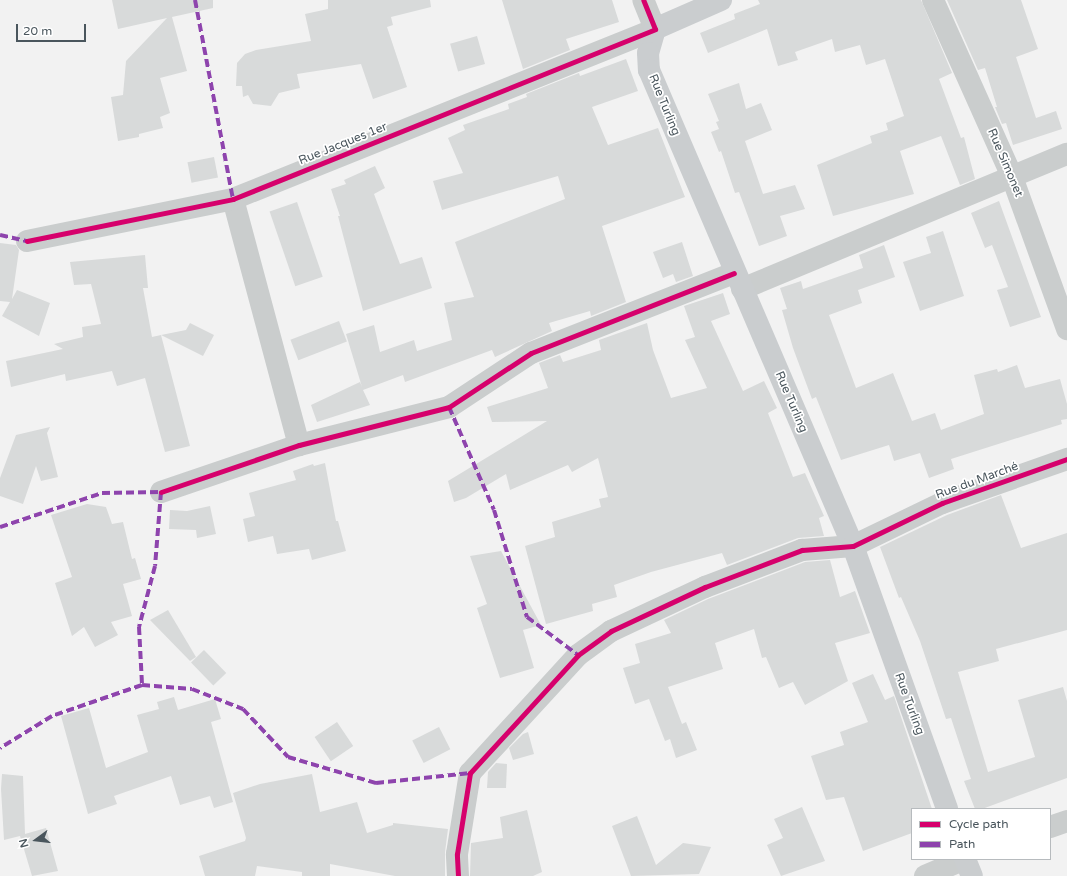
<!DOCTYPE html>
<html>
<head>
<meta charset="utf-8">
<style>
	body { margin:0 }
	#map { position:relative; width:1067px; height:876px; overflow:hidden; background:#f2f2f2; font-family:"Varela Round",sans-serif }
	div>[style] { position:absolute }
	.building>* { inset:0; background:#d8dada; transform-origin:0 0 }
	.street>* { height:22px; margin:-11px; padding:0 11px; transform-origin:11px; border-radius:11px; background:#cacdcd }
	.secondary>* { height:22px; margin:-11px; padding:0 11px; transform-origin:11px; border-radius:11px; background:#cacdcf }
	.quiet>* { height:4px; margin-top:-2px; transform-origin:0; background:repeating-linear-gradient(90deg,#8e44ad 0 8px,transparent 0 12px) }
	.cycleway>* { height:5px; margin:-2.5px; padding:0 2.5px; transform-origin:2.5px; border-radius:2.5px; background:#d6006c }
	span { translate:-50% -50%; white-space:nowrap; text-align:center; line-height:1.15; -webkit-text-stroke:3.5px #fff; paint-order:stroke }
	.street-label { font-size:12px; color:#4a565d }
	.legend { position:absolute; left:911px; top:808px; width:140px; height:52px; box-sizing:border-box; background:#fff; border:1px solid #b7bbbe; margin:0; padding:5px 7px; list-style:none; font-size:12px; color:#4a565d }
	.legend li { display:flex; align-items:center; gap:8px; height:20px }
	.legend b { width:20px; border:1px solid #b7bbbe }
	.north { position:absolute; left:16px; top:820px; width:40px; height:40px; -webkit-text-stroke:3px #fff; paint-order:stroke; rotate:255deg; font-size:11px; font-weight:700; line-height:16px; text-align:center; color:#4a565d }
	.north::after { content:''; display:block; margin:auto; width:14px; height:18px; background:#4a565d; clip-path:polygon(50% 0,100% 100%,50% 72%,0 100%) }
	.scale { position:absolute; left:16px; top:24px; width:70px; height:18px; box-sizing:border-box; border:2px solid #4a565d; border-top:0; padding-left:5px; font-size:12px; line-height:14px; white-space:nowrap; color:#4a565d; -webkit-text-stroke:3px #fff; paint-order:stroke }
</style>
</head>
<body>
<div id="map">
	<div class="building">
		<div style="clip-path:polygon(112px 0,213px 0,213px 8px,172px 17px,187px 71px,160px 78px,170px 113px,160px 117px,163px 128px,139px 134px,139px 137px,118px 141px,111px 97px,123px 95px,126px 61px,167px 18px,118px 29px)"></div>
		<div style="clip-path:polygon(328px 0,430px 0,431px 7px,391px 17px,393px 25px,387px 27px,407px 87px,373px 99px,361px 64px,297px 74px,300px 88px,279px 93px,271px 106px,253px 104px,248px 95px,243px 97px,242px 86px,236px 86px,237px 63px,245px 54px,256px 50px,311px 41px,305px 14px,328px 9px)"></div>
		<div style="clip-path:polygon(502px 0,612px 0,619px 22px,566px 39px,570px 50px,523px 69px)"></div>
		<div style="clip-path:polygon(758px 0,921px 0,952px 73px,939px 79px,961px 138px,964px 137px,975px 179px,960px 185px,941px 136px,900px 151px,914px 194px,833px 216px,817px 165px,872px 143px,870px 136px,888px 130px,886px 123px,904px 116px,885px 59px,866px 65px,860px 45px,835px 52px,832px 39px,795px 52px,798px 60px,778px 66px,767px 29px,708px 53px,700px 33px,735px 19px,734px 14px,760px 4px)"></div>
		<div style="clip-path:polygon(947px 0,1021px 0,1038px 49px,1016px 57px,1036px 118px,1056px 111px,1062px 129px,1013px 145px,1006px 123px,1002px 124px,995px 107px,997px 107px,985px 68px,978px 70px)"></div>
		<div style="left:477px;top:36px;width:29px;height:28px;rotate:74deg"></div>
		<div style="clip-path:polygon(626px 59px,638px 91px,592px 107px,608px 145px,658px 128px,685px 197px,602px 226px,626px 302px,591px 316px,590px 311px,549px 323px,552px 331px,495px 357px,492px 350px,405px 382px,403px 375px,363px 390px,370px 405px,317px 422px,311px 405px,360px 382px,362px 387px,346px 334px,374px 325px,380px 352px,414px 340px,417px 351px,452px 340px,444px 303px,474px 297px,455px 242px,565px 199px,558px 176px,442px 210px,433px 181px,463px 173px,448px 138px,465px 130px,463px 125px,509px 109px,508px 104px,527px 97px,526px 94px,579px 73px,580px 76px)"></div>
		<div style="clip-path:polygon(739px 83px,746px 109px,761px 103px,772px 130px,745px 141px,763px 194px,795px 185px,805px 209px,780px 216px,787px 236px,759px 246px,739px 192px,735px 193px,721px 151px,719px 152px,711px 132px,719px 129px,716px 122px,719px 121px,708px 94px)"></div>
		<div style="left:214px;top:157px;width:21px;height:27px;rotate:79deg"></div>
		<div style="clip-path:polygon(375px 166px,385px 188px,374px 194px,400px 264px,422px 257px,432px 288px,363px 311px,338px 216px,340px 216px,331px 189px,346px 184px,344px 180px)"></div>
		<div style="clip-path:polygon(999px 201px,1041px 317px,1010px 327px,997px 290px,1008px 287px,992px 245px,985px 248px,971px 213px)"></div>
		<div style="left:297px;top:202px;width:79px;height:29px;rotate:71deg"></div>
		<div style="clip-path:polygon(943px 231px,964px 296px,920px 311px,903px 262px,931px 253px,926px 237px)"></div>
		<div style="clip-path:polygon(682px 242px,693px 276px,676px 282px,673px 274px,663px 278px,653px 252px)"></div>
		<div style="clip-path:polygon(0 243px,16px 245px,19px 250px,12px 299px,17px 290px,50px 303px,39px 336px,2px 316px,10px 302px,0 301px)"></div>
		<div style="clip-path:polygon(884px 245px,895px 277px,858px 290px,862px 303px,829px 315px,856px 388px,893px 373px,912px 421px,935px 413px,941px 430px,984px 414px,974px 375px,997px 369px,998px 372px,1017px 365px,1025px 388px,1060px 379px,1067px 404px,1067px 419px,1061px 420px,1062px 424px,951px 459px,954px 469px,929px 478px,920px 453px,894px 461px,889px 445px,841px 460px,816px 397px,812px 399px,793px 348px,782px 310px,787px 309px,780px 288px,801px 281px,803px 289px,863px 268px,859px 255px)"></div>
		<div style="clip-path:polygon(145px 255px,148px 288px,143px 288px,152px 337px,161px 335px,190px 446px,165px 452px,145px 378px,117px 386px,112px 371px,66px 381px,65px 374px,11px 387px,6px 361px,63px 349px,54px 344px,83px 337px,82px 327px,101px 324px,91px 284px,74px 285px,70px 262px)"></div>
		<div style="clip-path:polygon(723px 293px,730px 314px,711px 321px,743px 391px,764px 381px,777px 408px,768px 413px,793px 477px,805px 473px,824px 516px,819px 518px,824px 536px,798px 538px,727px 565px,722px 553px,651px 572px,614px 585px,617px 597px,592px 604px,593px 611px,546px 624px,525px 546px,555px 537px,552px 522px,601px 507px,599px 499px,608px 497px,598px 458px,572px 472px,568px 465px,510px 490px,506px 474px,466px 498px,454px 502px,448px 481px,547px 421px,492px 422px,487px 407px,548px 388px,539px 363px,560px 355px,563px 362px,601px 350px,599px 340px,647px 323px,653px 350px,671px 398px,707px 388px,685px 340px,695px 337px,684px 306px)"></div>
		<div style="left:339px;top:321px;width:22px;height:52px;rotate:69deg"></div>
		<div style="clip-path:polygon(190px 323px,214px 335px,203px 356px,161px 335px,186px 330px)"></div>
		<div style="clip-path:polygon(50px 427px,47px 433px,58px 477px,41px 481px,36px 466px,23px 504px,0 496px,0 478px,16px 435px)"></div>
		<div style="clip-path:polygon(325px 463px,336px 521px,338px 521px,346px 551px,312px 560px,309px 549px,277px 554px,273px 536px,248px 542px,243px 519px,255px 516px,249px 493px,296px 480px,293px 471px,313px 464px,314px 466px)"></div>
		<div style="clip-path:polygon(1001px 495px,1021px 548px,1067px 533px,1067px 630px,996px 649px,999px 661px,958px 672px,988px 772px,1035px 757px,1018px 700px,1063px 687px,1067px 701px,1067px 778px,982px 809px,975px 809px,964px 781px,971px 779px,951px 718px,946px 719px,920px 641px,901px 597px,899px 598px,880px 547px,947px 515px)"></div>
		<div style="clip-path:polygon(87px 504px,106px 507px,112px 524px,123px 522px,132px 559px,135px 558px,141px 579px,123px 584px,132px 616px,111px 622px,118px 635px,95px 647px,84px 627px,72px 636px,55px 583px,72px 577px,51px 515px)"></div>
		<div style="clip-path:polygon(210px 506px,216px 534px,197px 538px,196px 530px,169px 529px,170px 510px,187px 511px)"></div>
		<div style="clip-path:polygon(501px 551px,541px 625px,523px 630px,534px 668px,500px 678px,477px 608px,487px 604px,470px 556px)"></div>
		<div style="clip-path:polygon(830px 560px,840px 597px,855px 591px,870px 633px,835px 643px,848px 681px,805px 705px,793px 682px,779px 688px,766px 657px,762px 658px,754px 629px,715px 643px,723px 669px,668px 687px,682px 724px,686px 722px,697px 750px,676px 758px,670px 739px,665px 741px,649px 699px,635px 704px,623px 668px,640px 663px,635px 644px,671px 633px,664px 620px,708px 599px,805px 562px)"></div>
		<div style="clip-path:polygon(168px 610px,196px 657px,190px 661px,150px 620px)"></div>
		<div style="left:204px;top:650px;width:32px;height:18px;rotate:46deg"></div>
		<div style="clip-path:polygon(873px 674px,885px 700px,894px 696px,932px 809px,912px 809px,912px 833px,863px 851px,844px 797px,826px 800px,811px 756px,844px 745px,840px 732px,868px 722px,852px 683px)"></div>
		<div style="clip-path:polygon(174px 697px,178px 710px,215px 699px,221px 719px,211px 722px,233px 802px,214px 808px,210px 796px,180px 805px,171px 776px,114px 796px,117px 804px,88px 814px,61px 716px,89px 708px,106px 768px,148px 752px,137px 715px,159px 709px,157px 702px)"></div>
		<div style="left:337px;top:722px;width:29px;height:27px;rotate:56deg"></div>
		<div style="left:439px;top:727px;width:25px;height:30px;rotate:63deg"></div>
		<div style="clip-path:polygon(528px 732px,534px 754px,513px 760px,509px 748px,523px 734px)"></div>
		<div style="clip-path:polygon(496px 763px,507px 764px,506px 788px,487px 788px,488px 772px)"></div>
		<div style="clip-path:polygon(2px 774px,23px 776px,25px 834px,46px 828px,58px 871px,32px 876px,20px 836px,4px 840px,1px 789px)"></div>
		<div style="clip-path:polygon(312px 774px,320px 812px,357px 802px,367px 833px,393px 825px,393px 823px,448px 829px,445px 852px,445px 876px,395px 876px,330px 864px,330px 876px,302px 876px,302px 872px,257px 866px,255px 876px,205px 876px,199px 856px,245px 841px,246px 838px,233px 793px,260px 784px)"></div>
		<div style="clip-path:polygon(802px 807px,825px 861px,781px 876px,767px 845px,783px 838px,774px 819px)"></div>
		<div style="clip-path:polygon(527px 810px,542px 872px,533px 876px,470px 876px,471px 843px,503px 838px,500px 817px)"></div>
		<div style="clip-path:polygon(637px 816px,656px 865px,683px 843px,711px 847px,699px 874px,631px 876px,612px 826px)"></div>
	</div>
	<div class="street">
		<div style="left:933px;top:0;width:194px;rotate:65.9deg"></div>
		<div style="left:1012px;top:177px;width:162px;rotate:70.1deg"></div>
		<div style="left:233px;top:199px;width:255px;rotate:75deg"></div>
		<div style="left:27px;top:241px;width:210px;rotate:-11.5deg"></div>
		<div style="left:233px;top:199px;width:455px;rotate:-21.9deg"></div>
		<div style="left:655px;top:29px;width:31px;rotate:-112deg"></div>
		<div style="left:742px;top:289px;width:352px;rotate:-22.6deg"></div>
		<div style="left:161px;top:492px;width:146px;rotate:-18.8deg"></div>
		<div style="left:299px;top:445px;width:155px;rotate:-14.2deg"></div>
		<div style="left:449px;top:407px;width:98px;rotate:-33.4deg"></div>
		<div style="left:531px;top:353px;width:218px;rotate:-21.5deg"></div>
		<div style="left:1050px;top:827px;width:18px;rotate:-19deg"></div>
		<div style="left:458px;top:876px;width:22px;rotate:-93deg"></div>
		<div style="left:457px;top:854px;width:82px;rotate:-80.9deg"></div>
		<div style="left:470px;top:773px;width:160px;rotate:-47.5deg"></div>
		<div style="left:578px;top:655px;width:41px;rotate:-36deg"></div>
		<div style="left:611px;top:631px;width:104px;rotate:-25.1deg"></div>
		<div style="left:705px;top:587px;width:104px;rotate:-20.9deg"></div>
		<div style="left:802px;top:550px;width:51px;rotate:-4.5deg"></div>
		<div style="left:853px;top:546px;width:99px;rotate:-25.8deg"></div>
		<div style="left:942px;top:503px;width:133px;rotate:-19.4deg"></div>
		<div style="left:925px;top:876px;width:43px;rotate:-23deg"></div>
	</div>
	<div class="secondary">
		<div style="left:721px;top:0;width:72px;rotate:156.3deg"></div>
		<div style="left:655px;top:29px;width:25px;rotate:106deg"></div>
		<div style="left:648px;top:53px;width:17px;rotate:87deg"></div>
		<div style="left:649px;top:70px;width:518px;rotate:66.8deg"></div>
		<div style="left:853px;top:546px;width:279px;rotate:70.3deg"></div>
		<div style="left:965px;top:859px;width:18px;rotate:68deg"></div>
	</div>
	<div class="quiet">
		<div style="left:195px;top:0;width:203px;rotate:79.2deg"></div>
		<div style="left:0;top:235px;width:28px;rotate:13deg"></div>
		<div style="left:449px;top:407px;width:112px;rotate:66.4deg"></div>
		<div style="left:494px;top:510px;width:112px;rotate:72.9deg"></div>
		<div style="left:527px;top:617px;width:64px;rotate:36.7deg"></div>
		<div style="left:0;top:527px;width:108px;rotate:-18.4deg"></div>
		<div style="left:102px;top:493px;width:59px;rotate:-1deg"></div>
		<div style="left:161px;top:492px;width:74px;rotate:94.6deg"></div>
		<div style="left:155px;top:566px;width:63px;rotate:104.7deg"></div>
		<div style="left:139px;top:627px;width:58px;rotate:87deg"></div>
		<div style="left:142px;top:685px;width:95px;rotate:161deg"></div>
		<div style="left:52px;top:716px;width:61px;rotate:148.4deg"></div>
		<div style="left:142px;top:685px;width:50px;rotate:4.6deg"></div>
		<div style="left:192px;top:689px;width:55px;rotate:21.4deg"></div>
		<div style="left:243px;top:709px;width:66px;rotate:46.8deg"></div>
		<div style="left:288px;top:757px;width:92px;rotate:16.5deg"></div>
		<div style="left:376px;top:783px;width:95px;rotate:-6.1deg"></div>
	</div>
	<div class="cycleway">
		<div style="left:27px;top:241px;width:210px;rotate:-11.5deg"></div>
		<div style="left:233px;top:199px;width:455px;rotate:-21.9deg"></div>
		<div style="left:655px;top:29px;width:31px;rotate:-112deg"></div>
		<div style="left:161px;top:492px;width:146px;rotate:-18.8deg"></div>
		<div style="left:299px;top:445px;width:155px;rotate:-14.2deg"></div>
		<div style="left:449px;top:407px;width:98px;rotate:-33.4deg"></div>
		<div style="left:531px;top:353px;width:218px;rotate:-21.5deg"></div>
		<div style="left:458px;top:876px;width:22px;rotate:-93deg"></div>
		<div style="left:457px;top:854px;width:82px;rotate:-80.9deg"></div>
		<div style="left:470px;top:773px;width:160px;rotate:-47.5deg"></div>
		<div style="left:578px;top:655px;width:41px;rotate:-36deg"></div>
		<div style="left:611px;top:631px;width:104px;rotate:-25.1deg"></div>
		<div style="left:705px;top:587px;width:104px;rotate:-20.9deg"></div>
		<div style="left:802px;top:550px;width:51px;rotate:-4.5deg"></div>
		<div style="left:853px;top:546px;width:99px;rotate:-25.8deg"></div>
		<div style="left:942px;top:503px;width:133px;rotate:-19.4deg"></div>
	</div>
	<div class="street-label">
		<span style="left:664px;top:105px;rotate:68deg">Rue Turling</span>
		<span style="left:343px;top:144px;rotate:-22deg">Rue Jacques 1er</span>
		<span style="left:1005px;top:163px;rotate:67deg">Rue Simonet</span>
		<span style="left:791px;top:402px;rotate:67deg">Rue Turling</span>
		<span style="left:977px;top:481px;rotate:-20deg">Rue du Marché</span>
		<span style="left:909px;top:704px;rotate:70deg">Rue Turling</span>
	</div>
	<ul class="legend">
	<li><b style="height:5px;background:#d6006c"></b>Cycle path</li>
	<li><b style="height:5px;background:#8e44ad"></b>Path</li>
	</ul>
	<div class="north">N</div>
	<div class="scale">20 m</div>
</div>
</body>
</html>
